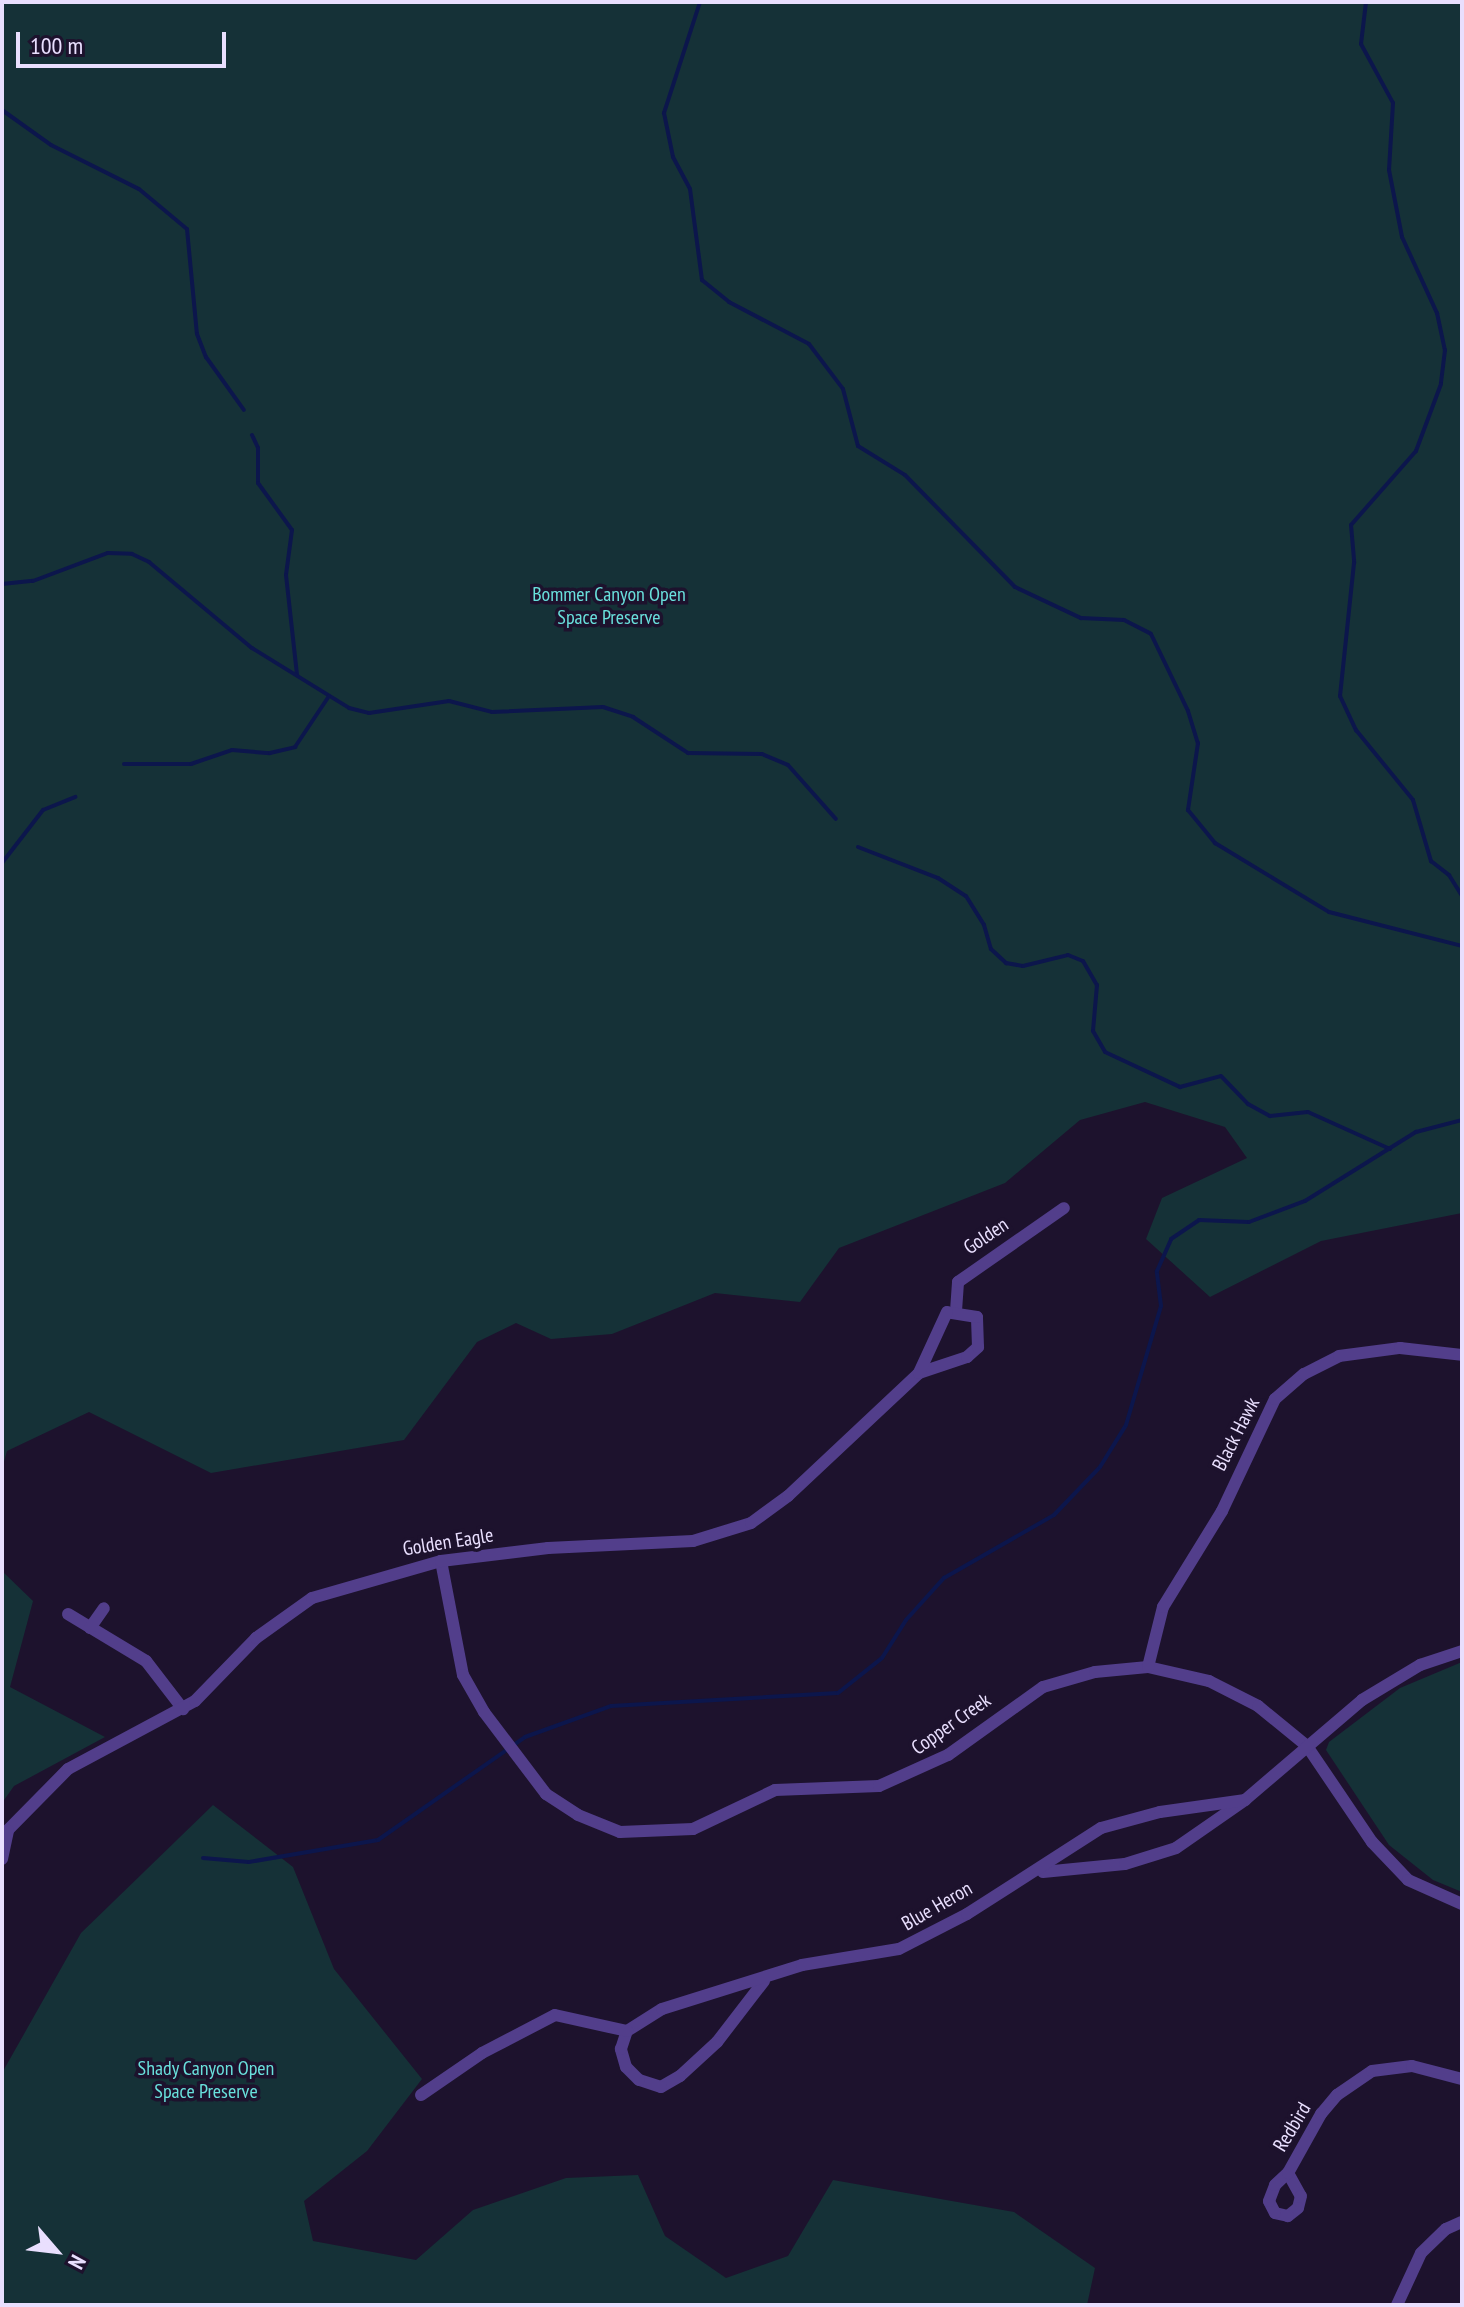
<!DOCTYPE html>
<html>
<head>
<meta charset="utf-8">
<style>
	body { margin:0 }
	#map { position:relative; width:1464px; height:2307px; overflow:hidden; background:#1d122d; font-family:"PT Sans Narrow",sans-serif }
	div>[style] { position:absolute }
	.green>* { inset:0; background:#153137 }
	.stream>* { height:4px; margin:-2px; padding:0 2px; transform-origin:2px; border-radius:2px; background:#0c164c }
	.street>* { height:12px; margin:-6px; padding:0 6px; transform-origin:6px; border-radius:6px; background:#523e8b }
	span { translate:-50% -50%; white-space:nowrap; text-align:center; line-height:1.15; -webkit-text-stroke:7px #1d122d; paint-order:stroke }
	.park-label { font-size:20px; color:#69e0dc }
	.street-label { font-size:20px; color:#e9dffe }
	.frame { position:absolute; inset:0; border:4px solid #e9dffe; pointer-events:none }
	.north { position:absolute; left:16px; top:2211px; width:80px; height:80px; -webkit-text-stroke:6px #1d122d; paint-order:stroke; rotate:118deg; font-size:22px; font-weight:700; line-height:32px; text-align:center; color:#e9dffe }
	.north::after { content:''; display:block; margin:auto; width:28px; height:36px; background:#e9dffe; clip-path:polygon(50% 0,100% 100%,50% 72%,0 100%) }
	.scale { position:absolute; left:16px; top:32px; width:210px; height:36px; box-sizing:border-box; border:4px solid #e9dffe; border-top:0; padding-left:10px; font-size:24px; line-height:28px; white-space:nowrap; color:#e9dffe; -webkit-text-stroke:6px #1d122d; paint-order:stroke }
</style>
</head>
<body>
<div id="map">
	<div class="green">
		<div style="clip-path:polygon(2px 2px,1462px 2px,1462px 1213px,1321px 1241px,1210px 1297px,1146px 1239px,1162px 1198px,1247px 1158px,1225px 1127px,1145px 1102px,1080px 1120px,1005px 1183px,839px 1248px,800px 1302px,715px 1293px,612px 1334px,551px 1339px,516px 1323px,477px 1342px,404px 1440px,211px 1473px,89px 1412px,7px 1451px,2px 1469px)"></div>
		<div style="clip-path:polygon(2px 1571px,33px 1601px,10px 1687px,105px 1737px,14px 1786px,2px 1803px)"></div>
		<div style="clip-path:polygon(1462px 1662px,1462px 1892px,1433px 1880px,1389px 1845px,1326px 1750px,1329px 1742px,1400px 1688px)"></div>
		<div style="clip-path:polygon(213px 1805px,293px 1867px,334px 1969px,422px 2079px,367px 2151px,304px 2201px,313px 2241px,416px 2260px,473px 2210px,566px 2178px,638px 2175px,665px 2236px,726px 2278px,788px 2256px,833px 2180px,1014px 2212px,1095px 2268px,1087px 2305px,2px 2305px,2px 2073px,81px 1933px)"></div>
	</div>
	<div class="stream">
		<div style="left:700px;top:2px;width:117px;rotate:108deg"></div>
		<div style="left:664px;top:113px;width:45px;rotate:78.4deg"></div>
		<div style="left:673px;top:157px;width:36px;rotate:62deg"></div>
		<div style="left:690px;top:189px;width:92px;rotate:82.5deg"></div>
		<div style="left:702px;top:280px;width:35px;rotate:39deg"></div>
		<div style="left:729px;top:302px;width:90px;rotate:27.7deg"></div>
		<div style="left:809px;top:344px;width:56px;rotate:52.9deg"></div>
		<div style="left:843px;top:389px;width:59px;rotate:75.3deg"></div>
		<div style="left:858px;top:446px;width:55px;rotate:31.7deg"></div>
		<div style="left:905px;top:475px;width:157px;rotate:45.5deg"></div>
		<div style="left:1015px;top:587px;width:73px;rotate:25.2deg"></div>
		<div style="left:1081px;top:618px;width:43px;rotate:2.7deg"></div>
		<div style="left:1124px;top:620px;width:30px;rotate:27deg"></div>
		<div style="left:1151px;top:634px;width:85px;rotate:64.3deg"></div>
		<div style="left:1188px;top:711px;width:34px;rotate:73deg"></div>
		<div style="left:1198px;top:743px;width:68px;rotate:98.5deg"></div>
		<div style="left:1188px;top:810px;width:43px;rotate:50.7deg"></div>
		<div style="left:1215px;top:843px;width:133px;rotate:31.2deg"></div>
		<div style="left:1329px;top:912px;width:137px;rotate:14.3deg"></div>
		<div style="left:1366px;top:2px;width:42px;rotate:96.8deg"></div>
		<div style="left:1361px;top:44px;width:67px;rotate:61.5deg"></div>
		<div style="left:1393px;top:103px;width:67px;rotate:93.4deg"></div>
		<div style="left:1389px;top:170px;width:68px;rotate:79deg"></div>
		<div style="left:1402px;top:237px;width:84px;rotate:65.3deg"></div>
		<div style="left:1437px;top:313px;width:38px;rotate:78deg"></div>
		<div style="left:1445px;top:350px;width:34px;rotate:97deg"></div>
		<div style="left:1441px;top:384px;width:72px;rotate:110.5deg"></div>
		<div style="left:1416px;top:451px;width:98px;rotate:131.3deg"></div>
		<div style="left:1351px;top:525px;width:38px;rotate:85deg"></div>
		<div style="left:1354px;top:563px;width:134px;rotate:96deg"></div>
		<div style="left:1340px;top:696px;width:38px;rotate:65deg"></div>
		<div style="left:1356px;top:730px;width:90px;rotate:50.8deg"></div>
		<div style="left:1413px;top:800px;width:64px;rotate:73.6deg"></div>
		<div style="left:1431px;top:861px;width:23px;rotate:38deg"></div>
		<div style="left:1449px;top:875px;width:25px;rotate:58deg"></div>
		<div style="left:2px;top:110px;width:60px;rotate:35.5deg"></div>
		<div style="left:51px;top:145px;width:98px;rotate:26.6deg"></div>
		<div style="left:139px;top:189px;width:62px;rotate:39.8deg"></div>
		<div style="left:187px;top:229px;width:105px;rotate:84.6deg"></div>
		<div style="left:197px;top:334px;width:25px;rotate:69deg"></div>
		<div style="left:206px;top:357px;width:65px;rotate:54.4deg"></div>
		<div style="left:252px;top:435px;width:14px;rotate:65deg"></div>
		<div style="left:258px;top:448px;width:35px;rotate:90deg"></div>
		<div style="left:258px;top:483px;width:58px;rotate:54.1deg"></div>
		<div style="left:292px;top:530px;width:45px;rotate:97.6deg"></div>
		<div style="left:286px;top:575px;width:101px;rotate:83.7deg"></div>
		<div style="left:2px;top:584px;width:31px;rotate:-6deg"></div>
		<div style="left:33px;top:581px;width:80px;rotate:-20.5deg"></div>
		<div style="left:108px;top:553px;width:24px;rotate:2deg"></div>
		<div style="left:132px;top:554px;width:19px;rotate:25deg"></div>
		<div style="left:149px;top:562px;width:134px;rotate:39.9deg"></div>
		<div style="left:252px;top:648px;width:114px;rotate:31.7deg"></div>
		<div style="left:349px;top:708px;width:21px;rotate:14deg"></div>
		<div style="left:369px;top:713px;width:81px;rotate:-8.5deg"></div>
		<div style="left:449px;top:701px;width:44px;rotate:14.3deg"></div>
		<div style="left:492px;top:712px;width:111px;rotate:-2.6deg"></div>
		<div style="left:603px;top:707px;width:32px;rotate:18deg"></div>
		<div style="left:633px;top:717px;width:66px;rotate:33.2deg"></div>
		<div style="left:688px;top:753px;width:74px;rotate:0.8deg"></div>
		<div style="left:762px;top:754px;width:28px;rotate:23deg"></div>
		<div style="left:788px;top:765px;width:72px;rotate:48.4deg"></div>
		<div style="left:124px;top:764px;width:67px"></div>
		<div style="left:191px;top:764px;width:43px;rotate:-18.9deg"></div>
		<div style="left:232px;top:750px;width:38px;rotate:5deg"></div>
		<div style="left:270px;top:753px;width:26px;rotate:-13deg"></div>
		<div style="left:295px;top:747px;width:61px;rotate:-56.3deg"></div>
		<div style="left:858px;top:847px;width:86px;rotate:21.2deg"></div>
		<div style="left:938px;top:878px;width:33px;rotate:33deg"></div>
		<div style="left:966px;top:896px;width:34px;rotate:58deg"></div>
		<div style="left:984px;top:925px;width:25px;rotate:74deg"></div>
		<div style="left:991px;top:949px;width:21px;rotate:43deg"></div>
		<div style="left:1006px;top:963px;width:17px;rotate:10deg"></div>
		<div style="left:1023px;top:966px;width:46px;rotate:-13.7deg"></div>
		<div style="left:1068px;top:955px;width:16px;rotate:22deg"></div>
		<div style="left:1083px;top:961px;width:28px;rotate:60deg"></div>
		<div style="left:1097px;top:985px;width:46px;rotate:95deg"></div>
		<div style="left:1093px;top:1031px;width:24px;rotate:60deg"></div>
		<div style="left:1105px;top:1052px;width:83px;rotate:25deg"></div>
		<div style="left:1180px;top:1087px;width:42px;rotate:-15deg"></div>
		<div style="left:1221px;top:1076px;width:39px;rotate:46deg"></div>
		<div style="left:1248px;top:1104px;width:25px;rotate:29deg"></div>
		<div style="left:1270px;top:1116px;width:38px;rotate:-6deg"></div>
		<div style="left:1308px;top:1112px;width:90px;rotate:24.3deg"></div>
		<div style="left:2px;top:863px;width:67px;rotate:-52.3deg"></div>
		<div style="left:43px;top:810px;width:35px;rotate:-22deg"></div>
		<div style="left:203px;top:1858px;width:46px;rotate:5deg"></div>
		<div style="left:249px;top:1862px;width:131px;rotate:-9.7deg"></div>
		<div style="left:378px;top:1840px;width:179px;rotate:-35deg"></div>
		<div style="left:525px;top:1737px;width:91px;rotate:-19.8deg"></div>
		<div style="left:611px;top:1706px;width:227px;rotate:-3.3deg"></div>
		<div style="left:838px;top:1693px;width:56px;rotate:-38.5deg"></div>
		<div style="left:882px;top:1658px;width:45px;rotate:-57.7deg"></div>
		<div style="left:906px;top:1620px;width:57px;rotate:-47.9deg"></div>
		<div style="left:944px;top:1578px;width:127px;rotate:-29.8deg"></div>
		<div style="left:1054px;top:1515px;width:66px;rotate:-46.2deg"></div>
		<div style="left:1100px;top:1467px;width:49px;rotate:-58.2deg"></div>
		<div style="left:1126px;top:1425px;width:124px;rotate:-73.6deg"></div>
		<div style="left:1161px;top:1306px;width:35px;rotate:-97deg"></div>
		<div style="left:1157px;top:1271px;width:35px;rotate:-66deg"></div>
		<div style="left:1171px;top:1239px;width:34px;rotate:-34deg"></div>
		<div style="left:1199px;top:1220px;width:50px;rotate:2.3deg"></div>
		<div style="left:1249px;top:1222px;width:60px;rotate:-20.6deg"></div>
		<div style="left:1305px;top:1201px;width:131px;rotate:-31.9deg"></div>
		<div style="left:1416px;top:1132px;width:48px;rotate:-14.6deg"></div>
	</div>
	<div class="street">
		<div style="left:956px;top:1311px;width:29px;rotate:-86deg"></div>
		<div style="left:958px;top:1282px;width:129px;rotate:-34.9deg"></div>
		<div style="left:441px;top:1561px;width:116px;rotate:79.1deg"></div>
		<div style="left:463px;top:1675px;width:43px;rotate:60.4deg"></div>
		<div style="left:484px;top:1712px;width:103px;rotate:52.9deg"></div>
		<div style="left:546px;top:1794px;width:38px;rotate:33deg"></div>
		<div style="left:578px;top:1815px;width:45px;rotate:22deg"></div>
		<div style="left:620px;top:1832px;width:73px;rotate:-2.4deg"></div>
		<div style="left:693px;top:1829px;width:91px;rotate:-25.4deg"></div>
		<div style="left:775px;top:1790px;width:104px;rotate:-2.2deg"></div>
		<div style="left:879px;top:1786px;width:76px;rotate:-24.2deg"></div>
		<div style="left:948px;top:1755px;width:117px;rotate:-35.6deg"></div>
		<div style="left:1043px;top:1687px;width:54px;rotate:-16.1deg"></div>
		<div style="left:1095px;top:1672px;width:53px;rotate:-5.4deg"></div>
		<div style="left:1148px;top:1667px;width:63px;rotate:12.9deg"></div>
		<div style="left:1209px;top:1681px;width:55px;rotate:27deg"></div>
		<div style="left:1258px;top:1706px;width:63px;rotate:39.2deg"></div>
		<div style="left:1307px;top:1746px;width:116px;rotate:55.9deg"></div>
		<div style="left:1372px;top:1842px;width:52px;rotate:46.5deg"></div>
		<div style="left:1408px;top:1880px;width:59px;rotate:24deg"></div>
		<div style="left:68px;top:1614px;width:91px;rotate:31.1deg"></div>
		<div style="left:146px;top:1661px;width:61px;rotate:52.4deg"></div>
		<div style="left:90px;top:1628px;width:24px;rotate:-55deg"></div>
		<div style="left:1148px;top:1667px;width:62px;rotate:-76deg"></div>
		<div style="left:1163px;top:1607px;width:113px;rotate:-58.4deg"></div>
		<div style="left:1222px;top:1511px;width:124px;rotate:-64.7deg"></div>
		<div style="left:1275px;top:1399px;width:38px;rotate:-41deg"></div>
		<div style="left:1304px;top:1374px;width:39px;rotate:-27deg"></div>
		<div style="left:1339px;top:1356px;width:62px;rotate:-7.5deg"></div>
		<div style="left:1400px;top:1348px;width:62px;rotate:6.4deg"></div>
		<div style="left:2px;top:1836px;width:94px;rotate:-45.4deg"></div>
		<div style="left:68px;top:1769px;width:144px;rotate:-28.2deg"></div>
		<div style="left:195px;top:1701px;width:88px;rotate:-45.9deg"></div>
		<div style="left:256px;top:1638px;width:69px;rotate:-35.5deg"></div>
		<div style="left:312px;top:1598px;width:134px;rotate:-16deg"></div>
		<div style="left:441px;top:1561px;width:108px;rotate:-6.9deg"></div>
		<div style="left:548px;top:1548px;width:145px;rotate:-2.8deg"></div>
		<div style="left:693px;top:1541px;width:61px;rotate:-17.2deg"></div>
		<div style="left:751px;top:1523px;width:46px;rotate:-36.1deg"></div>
		<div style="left:788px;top:1496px;width:180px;rotate:-43.2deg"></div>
		<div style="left:919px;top:1373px;width:51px;rotate:-18.4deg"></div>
		<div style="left:967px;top:1357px;width:15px;rotate:-42deg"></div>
		<div style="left:978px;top:1347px;width:30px;rotate:-92deg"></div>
		<div style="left:977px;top:1317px;width:30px;rotate:-171deg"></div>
		<div style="left:947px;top:1312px;width:67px;rotate:114.7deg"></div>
		<div style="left:2px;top:1859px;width:29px;rotate:-78deg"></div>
		<div style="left:1043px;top:1872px;width:82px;rotate:-5.6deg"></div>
		<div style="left:1125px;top:1864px;width:53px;rotate:-17.4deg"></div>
		<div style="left:1176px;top:1848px;width:84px;rotate:-34.8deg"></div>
		<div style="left:1245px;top:1800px;width:154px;rotate:-40.5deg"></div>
		<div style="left:1362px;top:1700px;width:68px;rotate:-31.1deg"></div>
		<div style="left:1420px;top:1665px;width:44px;rotate:-18.4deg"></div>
		<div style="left:764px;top:1981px;width:77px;rotate:127.6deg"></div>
		<div style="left:717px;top:2042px;width:50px;rotate:137.4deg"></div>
		<div style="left:680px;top:2076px;width:22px;rotate:150deg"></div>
		<div style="left:661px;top:2087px;width:23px;rotate:-162deg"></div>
		<div style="left:639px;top:2080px;width:18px;rotate:-135deg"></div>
		<div style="left:626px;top:2067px;width:19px;rotate:-106deg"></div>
		<div style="left:621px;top:2049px;width:19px;rotate:-72deg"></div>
		<div style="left:627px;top:2031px;width:41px;rotate:-32.2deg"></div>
		<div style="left:662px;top:2009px;width:147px;rotate:-17.4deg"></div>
		<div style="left:802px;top:1965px;width:98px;rotate:-9.4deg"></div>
		<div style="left:899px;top:1949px;width:76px;rotate:-27.2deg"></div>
		<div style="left:967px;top:1914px;width:159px;rotate:-32.7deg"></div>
		<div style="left:1101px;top:1828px;width:61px;rotate:-15.2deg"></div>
		<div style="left:1160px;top:1812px;width:86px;rotate:-8deg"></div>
		<div style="left:421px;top:2095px;width:74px;rotate:-34.5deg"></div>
		<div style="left:482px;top:2053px;width:82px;rotate:-27.5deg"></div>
		<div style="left:555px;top:2015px;width:74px;rotate:12.5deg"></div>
		<div style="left:1288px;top:2173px;width:26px;rotate:61deg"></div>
		<div style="left:1301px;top:2196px;width:12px;rotate:104deg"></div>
		<div style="left:1298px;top:2208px;width:13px;rotate:141deg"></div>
		<div style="left:1288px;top:2216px;width:13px;rotate:-167deg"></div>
		<div style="left:1275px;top:2213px;width:13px;rotate:-117deg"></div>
		<div style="left:1269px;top:2201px;width:17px;rotate:-69deg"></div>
		<div style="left:1275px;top:2185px;width:18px;rotate:-43deg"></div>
		<div style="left:1288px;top:2173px;width:68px;rotate:-60.8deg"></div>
		<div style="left:1321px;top:2114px;width:25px;rotate:-50deg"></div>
		<div style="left:1337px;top:2095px;width:42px;rotate:-34.4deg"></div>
		<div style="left:1372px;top:2071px;width:40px;rotate:-7.1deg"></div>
		<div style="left:1412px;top:2066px;width:52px;rotate:14.6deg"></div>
		<div style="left:1397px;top:2305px;width:57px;rotate:-65.2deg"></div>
		<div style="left:1421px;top:2253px;width:35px;rotate:-44deg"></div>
		<div style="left:1446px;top:2229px;width:17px;rotate:-24deg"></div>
	</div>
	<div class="park-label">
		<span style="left:609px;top:606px">Bommer Canyon Open<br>Space Preserve</span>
		<span style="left:206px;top:2080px">Shady Canyon Open<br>Space Preserve</span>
	</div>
	<div class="street-label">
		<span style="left:986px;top:1236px;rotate:-34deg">Golden</span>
		<span style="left:1236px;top:1434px;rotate:-63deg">Black Hawk</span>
		<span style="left:448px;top:1542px;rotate:-9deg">Golden Eagle</span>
		<span style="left:951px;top:1724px;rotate:-35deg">Copper Creek</span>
		<span style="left:937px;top:1906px;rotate:-30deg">Blue Heron</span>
		<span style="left:1292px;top:2127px;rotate:-59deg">Redbird</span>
	</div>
	<div class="frame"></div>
	<div class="north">N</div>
	<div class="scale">100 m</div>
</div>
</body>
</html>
